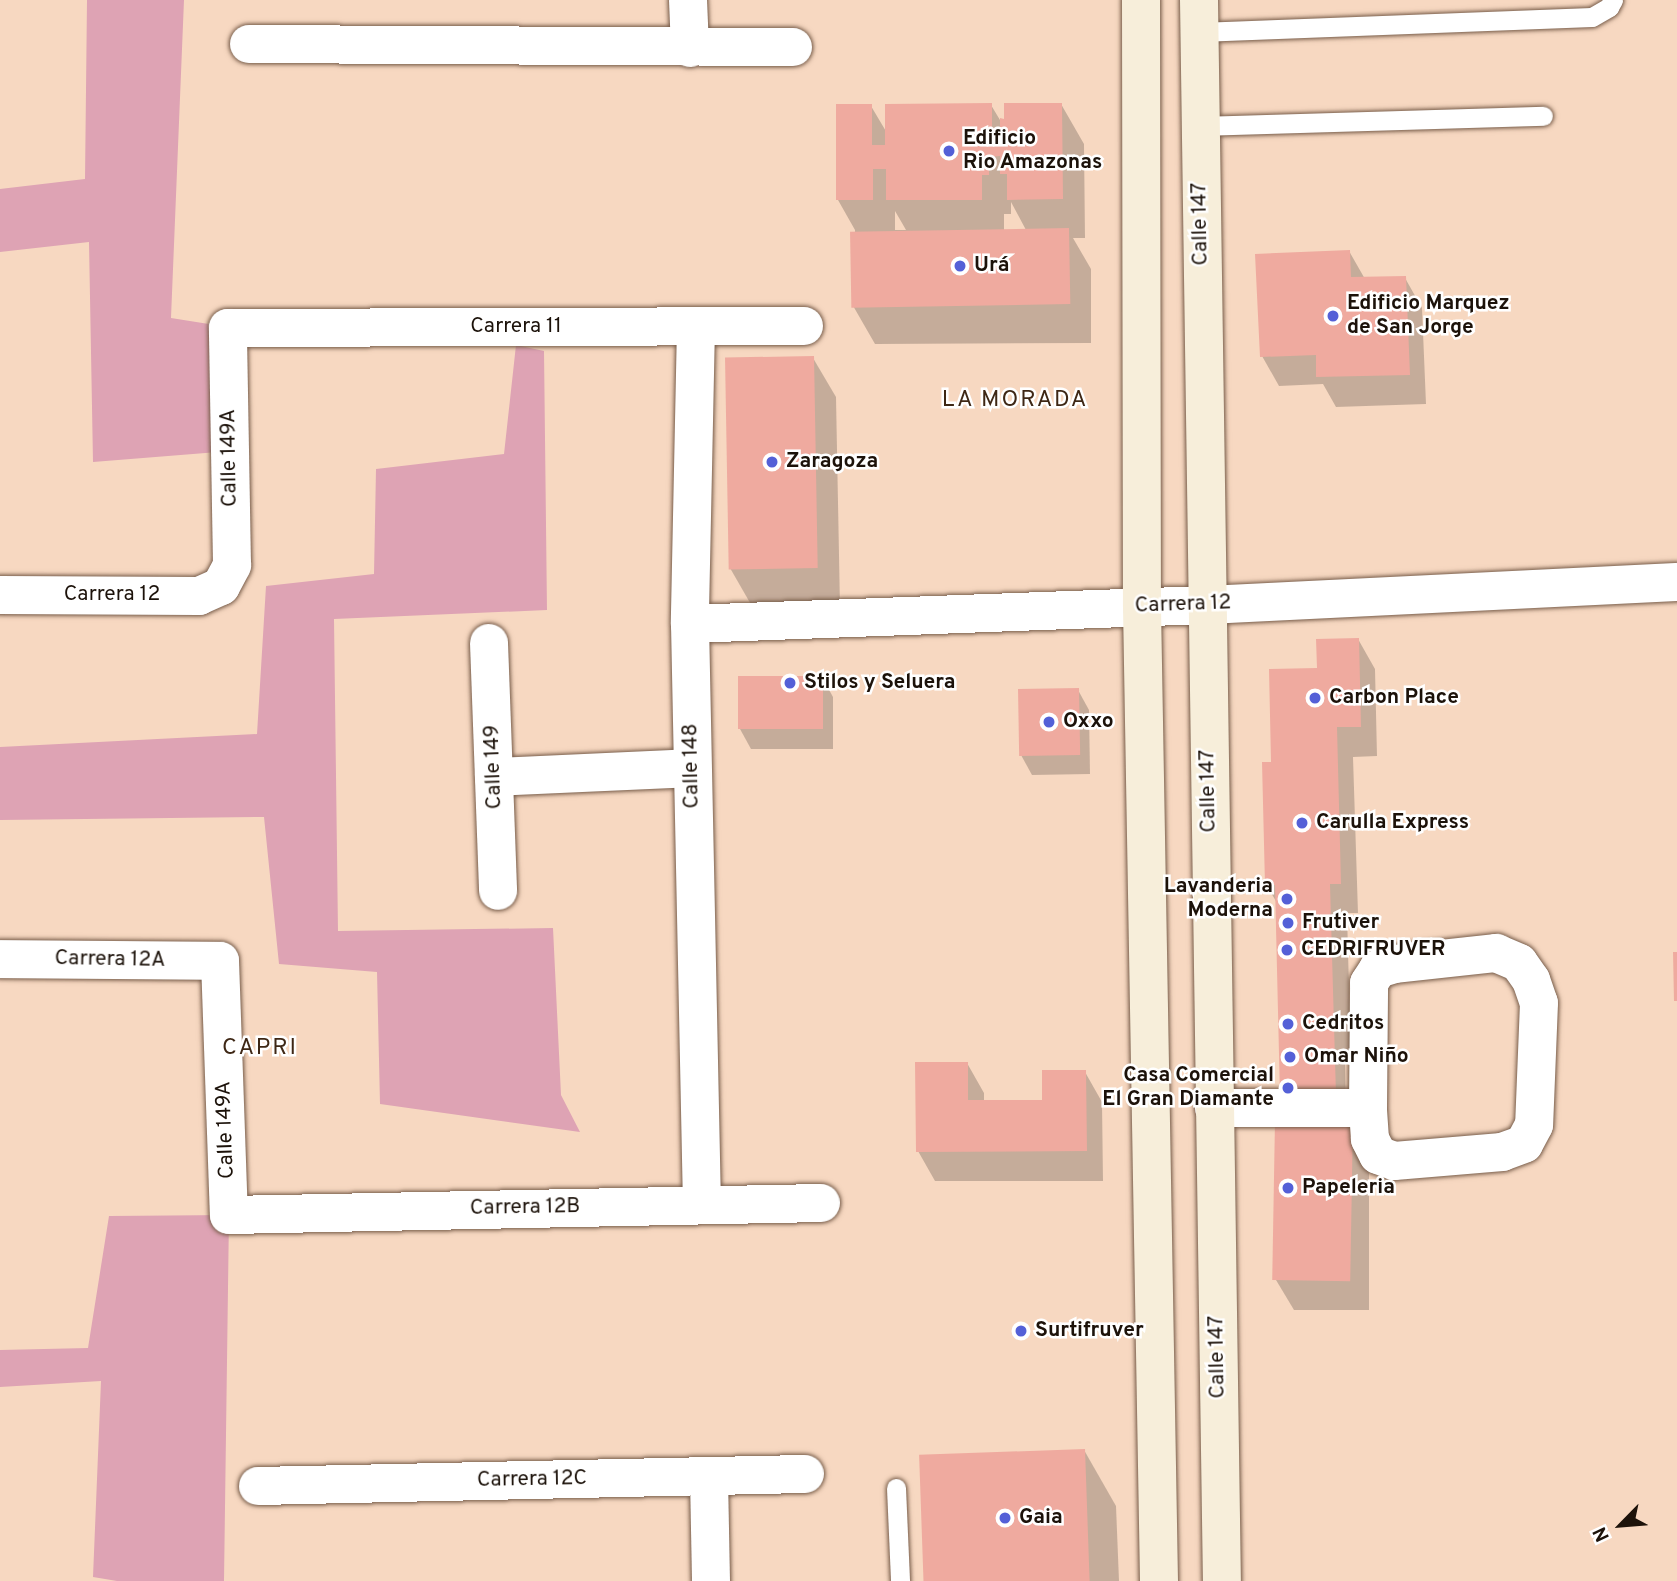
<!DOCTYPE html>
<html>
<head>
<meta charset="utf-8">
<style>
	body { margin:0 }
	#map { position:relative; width:1677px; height:1581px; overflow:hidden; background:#f7d8c1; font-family:Overpass,sans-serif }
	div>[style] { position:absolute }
	.green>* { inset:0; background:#dea3b4 }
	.shadow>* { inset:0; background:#0003 }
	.building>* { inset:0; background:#efaa9f; transform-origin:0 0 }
	.roads { filter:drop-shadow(0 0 2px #785d4a) drop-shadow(0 0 2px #785d4a) }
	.service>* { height:19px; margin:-9.5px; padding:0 9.5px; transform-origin:9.5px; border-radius:9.5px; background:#fff }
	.minor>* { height:38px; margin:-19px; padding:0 19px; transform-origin:19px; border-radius:19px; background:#fff }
	.secondary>* { height:38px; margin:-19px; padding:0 19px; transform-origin:19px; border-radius:19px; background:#f7eeda }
	.dots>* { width:19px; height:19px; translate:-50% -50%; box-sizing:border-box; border:4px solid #fff; border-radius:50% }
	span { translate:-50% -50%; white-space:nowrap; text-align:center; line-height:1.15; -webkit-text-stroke:5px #fff; paint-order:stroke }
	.poi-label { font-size:21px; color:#1c120a; font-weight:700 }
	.left { translate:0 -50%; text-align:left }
	.right { translate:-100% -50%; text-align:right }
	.street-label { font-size:21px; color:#1c120a }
	.neighbourhood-label { font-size:23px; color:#3e2715; letter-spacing:2px }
	.north { position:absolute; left:1586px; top:1490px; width:70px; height:70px; -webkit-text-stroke:5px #fff; paint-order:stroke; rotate:245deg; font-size:19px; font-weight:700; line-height:28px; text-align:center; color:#1c120a }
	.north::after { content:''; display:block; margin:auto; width:24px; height:32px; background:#1c120a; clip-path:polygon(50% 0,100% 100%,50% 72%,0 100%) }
</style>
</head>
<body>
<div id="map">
	<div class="green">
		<div style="clip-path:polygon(87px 0,184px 0,171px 318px,215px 325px,218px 452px,93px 462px,89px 242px,0 252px,0 189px,85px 179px)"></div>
		<div style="clip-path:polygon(516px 345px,544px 351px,547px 610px,334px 619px,338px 931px,553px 928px,561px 1095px,580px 1132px,380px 1104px,377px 972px,279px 964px,264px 817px,0 820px,0 747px,257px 734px,266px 586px,374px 574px,376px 469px,504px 454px)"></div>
		<div style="clip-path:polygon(229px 1215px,224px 1581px,117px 1581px,93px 1577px,101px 1381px,0 1387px,0 1350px,88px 1348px,109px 1216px)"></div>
	</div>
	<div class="shadow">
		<div style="clip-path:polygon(evenodd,1061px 104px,1084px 144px,1085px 238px,1073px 238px,1091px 269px,1091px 343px,875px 344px,852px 304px,855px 230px,838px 200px,871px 106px,887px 133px,991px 105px,1000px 120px,1006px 121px,1061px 104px,1011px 202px,1026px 230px,1004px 230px,1004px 214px,1011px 214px,1011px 202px,1061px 104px,895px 211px,902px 223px,906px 230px,895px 230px,895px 211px)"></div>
		<div style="clip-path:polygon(1349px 251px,1365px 279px,1405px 278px,1422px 308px,1426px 404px,1336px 407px,1323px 384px,1279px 386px,1262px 356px)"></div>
		<div style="clip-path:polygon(813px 358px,836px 397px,840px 607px,753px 608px,730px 568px)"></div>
		<div style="clip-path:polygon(1358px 639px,1375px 669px,1377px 756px,1353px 757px,1358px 913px,1347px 913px,1351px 1064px,1345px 1064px,1346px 1114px,1294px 1116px,1277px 903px,1266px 884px,1273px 764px,1319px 670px)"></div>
		<div style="clip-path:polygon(822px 677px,833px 697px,833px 749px,751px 749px,740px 729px)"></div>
		<div style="clip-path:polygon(1078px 690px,1089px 710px,1090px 774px,1032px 775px,1021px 755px)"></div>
		<div style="clip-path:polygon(967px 1063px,984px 1093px,984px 1102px,1044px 1102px,1085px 1072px,1102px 1102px,1103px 1181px,935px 1181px,918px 1151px)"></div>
		<div style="clip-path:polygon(1276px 1122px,1369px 1153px,1369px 1310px,1294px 1310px,1276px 1280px)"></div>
		<div style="clip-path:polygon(1084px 1450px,1116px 1506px,1119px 1581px,925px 1581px)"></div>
	</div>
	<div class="building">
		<div style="clip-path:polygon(992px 103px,992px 139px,1000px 139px,1000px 118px,1004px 119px,1004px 103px,1062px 103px,1063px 199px,1007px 200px,1007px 174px,1000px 174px,1000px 156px,989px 157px,989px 175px,982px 175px,982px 200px,886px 200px,886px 169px,873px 169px,873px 200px,836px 200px,836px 104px,872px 104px,872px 145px,885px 145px,885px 104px)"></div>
		<div style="left:1069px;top:228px;width:76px;height:219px;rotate:89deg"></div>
		<div style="clip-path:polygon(1350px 250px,1351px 277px,1406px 276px,1410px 375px,1316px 377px,1316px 355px,1260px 357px,1255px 254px)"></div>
		<div style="left:814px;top:356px;width:212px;height:89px;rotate:89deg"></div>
		<div style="clip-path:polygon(1359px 638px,1361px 727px,1337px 727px,1341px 884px,1330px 884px,1336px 1095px,1280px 1096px,1275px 885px,1265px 885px,1262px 762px,1271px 762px,1269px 669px,1317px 668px,1316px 639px)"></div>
		<div style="left:738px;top:676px;width:85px;height:53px"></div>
		<div style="left:1079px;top:688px;width:67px;height:61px;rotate:89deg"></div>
		<div style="clip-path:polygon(1673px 952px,1677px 952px,1677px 1001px,1674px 1001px)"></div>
		<div style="clip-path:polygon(915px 1062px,968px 1062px,968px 1100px,1042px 1100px,1042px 1070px,1086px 1070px,1087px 1151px,916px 1152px)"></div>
		<div style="left:1275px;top:1120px;width:78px;height:160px;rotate:1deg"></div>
		<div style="left:1085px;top:1449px;width:132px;height:166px;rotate:88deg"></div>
	</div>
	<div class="roads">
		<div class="service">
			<div style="left:1199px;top:32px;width:393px;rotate:-2.2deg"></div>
			<div style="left:1592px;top:17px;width:20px;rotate:-30deg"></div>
			<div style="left:1609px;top:7px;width:8px;rotate:-60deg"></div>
			<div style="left:1200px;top:126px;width:343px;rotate:-1.7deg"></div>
			<div style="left:896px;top:1488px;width:93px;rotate:87.5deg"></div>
		</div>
		<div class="minor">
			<div style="left:688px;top:0;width:48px;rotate:87.6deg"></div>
			<div style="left:249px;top:44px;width:544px;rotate:0.32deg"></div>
			<div style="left:696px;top:326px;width:298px;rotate:91.2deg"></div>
			<div style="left:690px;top:624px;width:581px;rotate:88.82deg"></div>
			<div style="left:0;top:595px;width:199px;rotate:0.3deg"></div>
			<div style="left:199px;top:596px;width:24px;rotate:-24deg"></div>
			<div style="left:221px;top:586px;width:24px;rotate:-62deg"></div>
			<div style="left:232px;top:565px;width:237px;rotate:-91deg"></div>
			<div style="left:228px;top:328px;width:576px;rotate:-0.2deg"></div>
			<div style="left:690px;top:624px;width:516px;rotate:-2.11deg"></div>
			<div style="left:1206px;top:605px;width:472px;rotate:-2.8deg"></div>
			<div style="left:489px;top:643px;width:248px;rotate:87.9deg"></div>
			<div style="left:494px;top:777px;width:198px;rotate:-2.6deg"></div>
			<div style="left:1496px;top:953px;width:25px;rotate:23deg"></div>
			<div style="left:1519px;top:963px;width:21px;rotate:55deg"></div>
			<div style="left:1531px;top:980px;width:24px;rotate:71deg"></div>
			<div style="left:1539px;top:1003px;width:122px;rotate:92.3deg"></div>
			<div style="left:1534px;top:1125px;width:21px;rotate:118deg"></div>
			<div style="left:1524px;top:1144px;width:23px;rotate:160deg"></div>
			<div style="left:1502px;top:1152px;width:108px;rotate:175.2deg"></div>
			<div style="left:1394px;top:1161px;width:17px;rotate:-159deg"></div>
			<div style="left:1378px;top:1155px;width:18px;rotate:-117deg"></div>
			<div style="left:1370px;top:1139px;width:31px;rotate:-94deg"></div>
			<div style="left:1368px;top:1108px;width:125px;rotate:-89.5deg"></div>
			<div style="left:1369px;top:983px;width:17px;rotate:-57deg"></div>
			<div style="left:1378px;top:969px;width:17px;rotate:-17deg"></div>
			<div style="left:1394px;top:964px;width:103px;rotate:-6.2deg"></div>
			<div style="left:0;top:959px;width:220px;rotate:0.5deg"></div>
			<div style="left:220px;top:961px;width:254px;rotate:88deg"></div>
			<div style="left:229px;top:1215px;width:592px;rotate:-1.16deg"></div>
			<div style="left:1214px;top:1108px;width:154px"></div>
			<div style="left:709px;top:1477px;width:104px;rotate:88.9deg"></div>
			<div style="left:258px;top:1486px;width:547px;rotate:-1.26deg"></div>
		</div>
		<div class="secondary">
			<div style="left:1141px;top:0;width:607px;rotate:89.91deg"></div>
			<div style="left:1142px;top:607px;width:974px;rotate:89deg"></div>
			<div style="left:1199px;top:0;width:1581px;rotate:89.17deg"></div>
		</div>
	</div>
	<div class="dots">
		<div style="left:949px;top:151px;background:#5460d7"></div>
		<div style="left:960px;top:266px;background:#5460d7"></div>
		<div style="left:1333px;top:316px;background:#5460d7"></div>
		<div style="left:772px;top:462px;background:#5460d7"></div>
		<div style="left:790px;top:683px;background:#5460d7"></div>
		<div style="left:1315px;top:698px;background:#5460d7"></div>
		<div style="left:1049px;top:722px;background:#5460d7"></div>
		<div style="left:1302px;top:823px;background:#5460d7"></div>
		<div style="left:1287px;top:899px;background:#5460d7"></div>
		<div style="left:1288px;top:923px;background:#5460d7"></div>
		<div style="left:1287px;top:950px;background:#5460d7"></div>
		<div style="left:1288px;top:1024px;background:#5460d7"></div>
		<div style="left:1290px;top:1057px;background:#5460d7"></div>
		<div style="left:1288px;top:1088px;background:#5460d7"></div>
		<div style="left:1288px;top:1188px;background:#5460d7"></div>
		<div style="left:1021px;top:1331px;background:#5460d7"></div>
		<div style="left:1005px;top:1518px;background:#5460d7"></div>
	</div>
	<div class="poi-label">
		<span class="left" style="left:963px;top:151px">Edificio<br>Rio Amazonas</span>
		<span class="left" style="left:974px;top:266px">Urá</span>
		<span class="left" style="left:1347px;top:316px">Edificio Marquez<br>de San Jorge</span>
		<span class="left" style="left:786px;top:462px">Zaragoza</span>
		<span class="left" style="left:804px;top:683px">Stilos y Seluera</span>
		<span class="left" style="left:1329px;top:698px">Carbon Place</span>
		<span class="left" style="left:1063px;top:722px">Oxxo</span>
		<span class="left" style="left:1316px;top:823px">Carulla Express</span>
		<span class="right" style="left:1273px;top:899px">Lavanderia<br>Moderna</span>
		<span class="left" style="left:1302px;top:923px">Frutiver</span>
		<span class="left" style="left:1301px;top:950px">CEDRIFRUVER</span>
		<span class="left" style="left:1302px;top:1024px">Cedritos</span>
		<span class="left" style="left:1304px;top:1057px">Omar Niño</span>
		<span class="right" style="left:1274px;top:1088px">Casa Comercial<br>El Gran Diamante</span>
		<span class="left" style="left:1302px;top:1188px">Papeleria</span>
		<span class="left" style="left:1035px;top:1331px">Surtifruver</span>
		<span class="left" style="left:1019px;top:1518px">Gaia</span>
	</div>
	<div class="street-label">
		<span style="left:1201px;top:224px;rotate:-91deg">Calle 147</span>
		<span style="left:516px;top:327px">Carrera 11</span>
		<span style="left:230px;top:458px;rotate:-91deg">Calle 149A</span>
		<span style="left:112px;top:595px">Carrera 12</span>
		<span style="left:1183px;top:605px;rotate:-2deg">Carrera 12</span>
		<span style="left:692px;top:766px;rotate:-91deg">Calle 148</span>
		<span style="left:494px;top:767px;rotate:-92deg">Calle 149</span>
		<span style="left:1209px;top:791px;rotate:-91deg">Calle 147</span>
		<span style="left:110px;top:960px;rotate:1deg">Carrera 12A</span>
		<span style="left:226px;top:1130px;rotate:-92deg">Calle 149A</span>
		<span style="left:525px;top:1208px;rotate:-1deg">Carrera 12B</span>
		<span style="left:1218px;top:1357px;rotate:-91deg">Calle 147</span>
		<span style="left:532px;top:1480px;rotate:-1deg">Carrera 12C</span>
	</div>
	<div class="neighbourhood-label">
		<span style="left:1015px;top:401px">LA MORADA</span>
		<span style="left:260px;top:1049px">CAPRI</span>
	</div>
	<div class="north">N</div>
</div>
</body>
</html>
